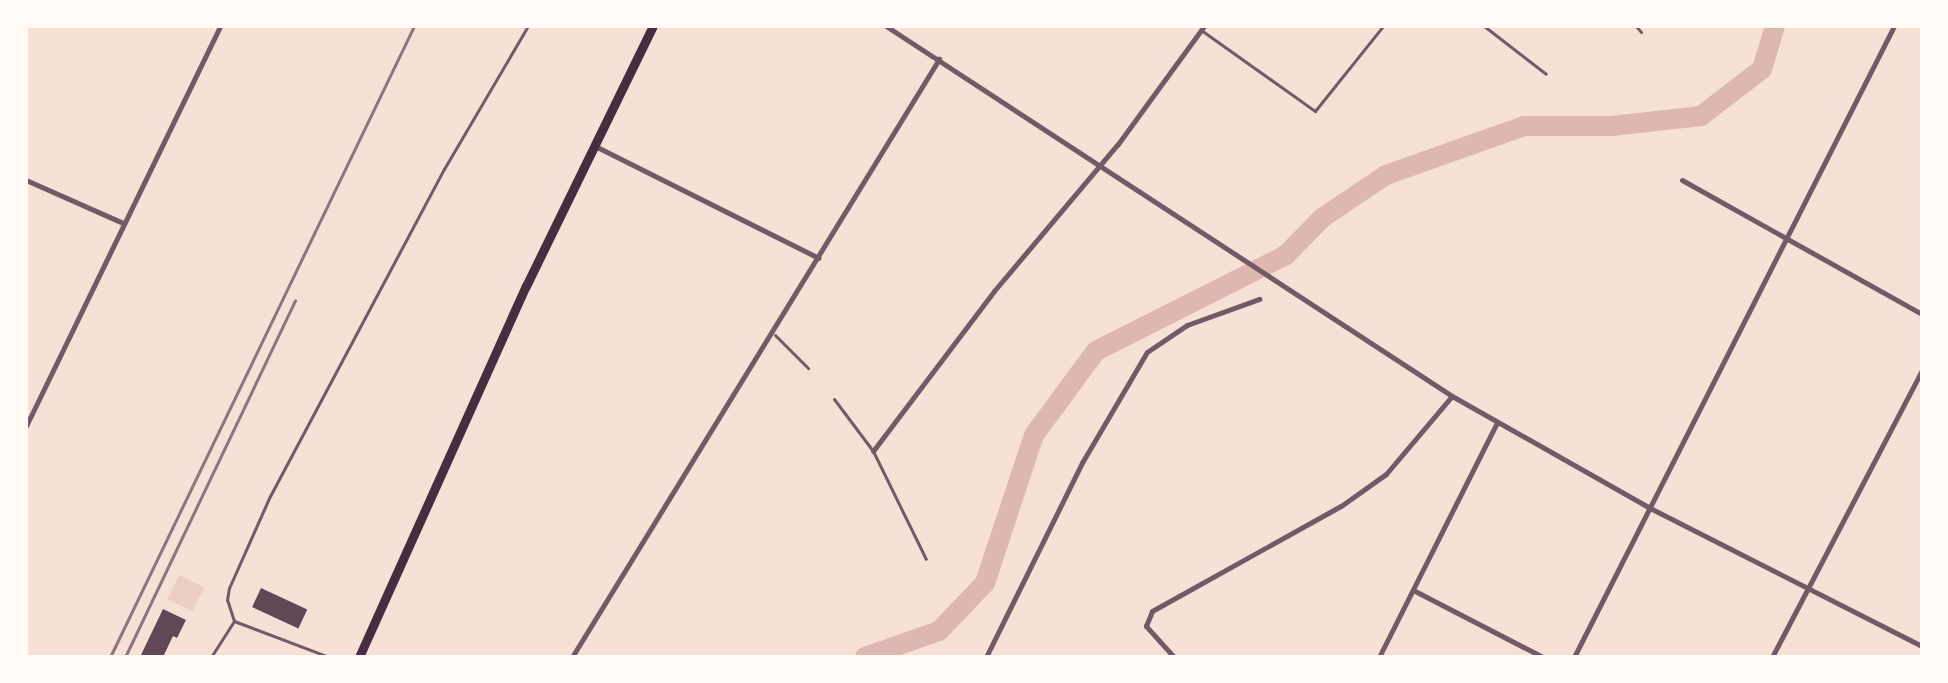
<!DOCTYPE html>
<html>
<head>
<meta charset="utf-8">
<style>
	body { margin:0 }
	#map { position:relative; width:1948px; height:683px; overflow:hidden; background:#f7e1d7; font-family:"DejaVu Sans",sans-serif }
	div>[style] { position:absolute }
	.green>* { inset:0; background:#ebcfc5; transform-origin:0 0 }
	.river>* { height:20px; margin:-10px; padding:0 10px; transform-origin:10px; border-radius:10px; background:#dcb8b0 }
	.building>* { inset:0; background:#644757; transform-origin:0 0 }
	.service>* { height:3px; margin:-1.5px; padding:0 1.5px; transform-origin:1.5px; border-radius:1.5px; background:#755966 }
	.minor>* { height:5px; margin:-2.5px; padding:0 2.5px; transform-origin:2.5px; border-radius:2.5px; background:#755966 }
	.primary>* { height:9px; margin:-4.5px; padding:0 4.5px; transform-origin:4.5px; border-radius:4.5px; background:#4a2c40 }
	.rail>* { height:3px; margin:-1.5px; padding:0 1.5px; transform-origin:1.5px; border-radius:1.5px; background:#8f747c }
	span { translate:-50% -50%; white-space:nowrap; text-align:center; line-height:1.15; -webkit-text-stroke:8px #fffaf5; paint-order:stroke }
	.frame { position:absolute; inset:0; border:28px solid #fffaf5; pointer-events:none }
</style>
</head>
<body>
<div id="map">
	<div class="green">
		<div style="left:179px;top:575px;width:28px;height:27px;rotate:26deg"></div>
	</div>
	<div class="river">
		<div style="left:865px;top:657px;width:78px;rotate:-19.4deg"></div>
		<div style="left:939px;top:631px;width:66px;rotate:-46.2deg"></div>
		<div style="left:985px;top:583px;width:156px;rotate:-71.7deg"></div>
		<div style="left:1034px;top:435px;width:104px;rotate:-53.6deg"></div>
		<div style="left:1096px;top:351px;width:213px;rotate:-26.8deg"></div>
		<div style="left:1286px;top:255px;width:52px;rotate:-45.8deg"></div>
		<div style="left:1322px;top:218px;width:77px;rotate:-33.9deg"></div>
		<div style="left:1386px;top:175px;width:146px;rotate:-19.5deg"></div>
		<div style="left:1524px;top:126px;width:88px"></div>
		<div style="left:1612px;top:126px;width:90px;rotate:-6.4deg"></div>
		<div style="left:1701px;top:116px;width:77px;rotate:-37.6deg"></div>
		<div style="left:1762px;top:69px;width:45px;rotate:-73.2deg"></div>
	</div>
	<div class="building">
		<div style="left:261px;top:588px;width:51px;height:21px;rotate:25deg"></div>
		<div style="clip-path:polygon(163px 609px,186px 620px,177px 638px,173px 636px,163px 657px,140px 657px)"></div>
	</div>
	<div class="service">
		<div style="left:1484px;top:26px;width:78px;rotate:37.7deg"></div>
		<div style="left:1636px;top:26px;width:8px;rotate:50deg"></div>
		<div style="left:1201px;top:30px;width:140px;rotate:35.4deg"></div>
		<div style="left:1315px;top:111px;width:109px;rotate:-51.3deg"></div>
		<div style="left:775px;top:335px;width:47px;rotate:45deg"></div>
		<div style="left:834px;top:399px;width:65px;rotate:53.1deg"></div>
		<div style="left:873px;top:451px;width:120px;rotate:63.9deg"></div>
		<div style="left:234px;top:621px;width:22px;rotate:-108deg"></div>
		<div style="left:227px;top:600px;width:12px;rotate:-81deg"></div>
		<div style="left:229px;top:588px;width:98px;rotate:-66deg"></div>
		<div style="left:269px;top:498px;width:373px;rotate:-62deg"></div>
		<div style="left:444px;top:169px;width:166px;rotate:-59.6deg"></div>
		<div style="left:211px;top:657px;width:43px;rotate:-57.4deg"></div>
		<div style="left:234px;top:621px;width:102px;rotate:20.8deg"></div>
	</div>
	<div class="minor">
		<div style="left:886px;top:26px;width:676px;rotate:33.17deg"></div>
		<div style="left:1452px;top:396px;width:225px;rotate:29.5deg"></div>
		<div style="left:1648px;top:507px;width:307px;rotate:26.9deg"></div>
		<div style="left:595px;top:146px;width:250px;rotate:26.6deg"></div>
		<div style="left:26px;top:180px;width:104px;rotate:23.9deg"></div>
		<div style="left:1682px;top:180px;width:275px;rotate:29.2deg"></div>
		<div style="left:26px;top:426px;width:445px;rotate:-64.1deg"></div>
		<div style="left:873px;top:451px;width:201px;rotate:-52.9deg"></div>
		<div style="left:994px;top:291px;width:192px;rotate:-49.9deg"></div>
		<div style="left:1118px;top:144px;width:146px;rotate:-53.9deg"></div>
		<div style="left:1413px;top:590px;width:146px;rotate:27.3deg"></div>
		<div style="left:572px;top:657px;width:702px;rotate:-58.46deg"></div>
		<div style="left:986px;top:657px;width:219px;rotate:-63.7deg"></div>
		<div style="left:1083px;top:461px;width:126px;rotate:-59.6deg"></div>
		<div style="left:1147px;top:352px;width:48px;rotate:-34deg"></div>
		<div style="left:1187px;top:325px;width:77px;rotate:-19.9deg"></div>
		<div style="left:1174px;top:657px;width:42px;rotate:-132.1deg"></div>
		<div style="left:1146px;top:626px;width:16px;rotate:-68deg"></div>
		<div style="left:1152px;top:611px;width:216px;rotate:-29.1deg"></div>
		<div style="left:1341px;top:506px;width:55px;rotate:-35.4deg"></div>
		<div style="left:1386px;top:474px;width:102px;rotate:-49.8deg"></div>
		<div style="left:1379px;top:657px;width:263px;rotate:-63.3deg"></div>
		<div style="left:1574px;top:657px;width:708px;rotate:-63.11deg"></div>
		<div style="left:1772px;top:657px;width:324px;rotate:-62.4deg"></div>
	</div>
	<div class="primary">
		<div style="left:359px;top:657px;width:407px;rotate:-65.8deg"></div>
		<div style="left:526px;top:286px;width:289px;rotate:-64deg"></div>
	</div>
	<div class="rail">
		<div style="left:110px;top:657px;width:700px;rotate:-64.28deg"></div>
		<div style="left:125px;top:657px;width:395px;rotate:-64.5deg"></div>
	</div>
	<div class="frame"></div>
</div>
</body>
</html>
